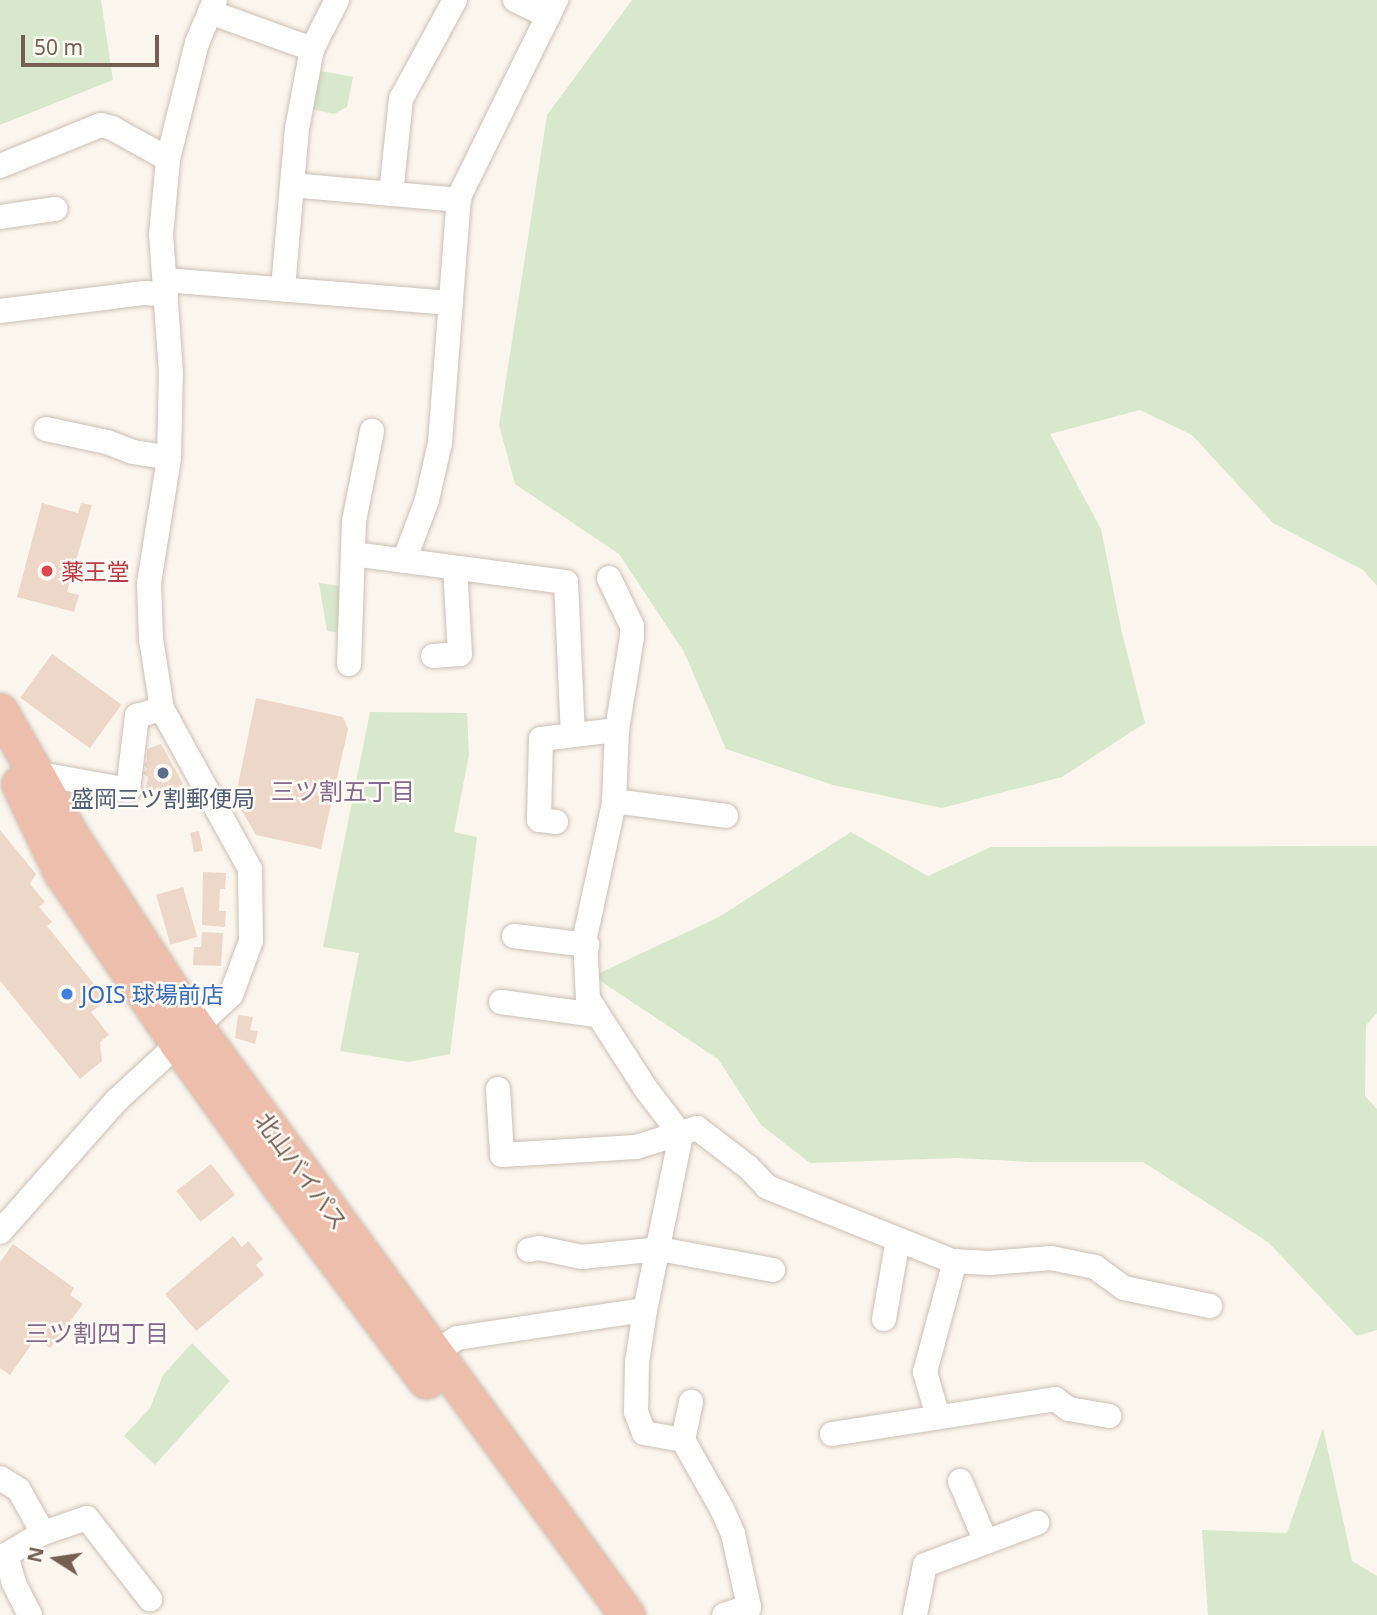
<!DOCTYPE html>
<html>
<head>
<meta charset="utf-8">
<style>
	body { margin:0 }
	#map { position:relative; width:1377px; height:1615px; overflow:hidden; background:#fbf6ed; font-family:"Noto Sans","Noto Sans JP",sans-serif }
	div>[style] { position:absolute }
	.green>* { inset:0; background:#d7e8cc }
	.building>* { inset:0; background:#edd7c8; transform-origin:0 0 }
	.roads { filter:drop-shadow(0 0 2px #cdbfb4) drop-shadow(0 0 2px #cdbfb4) }
	.minor>* { height:24px; margin:-12px; padding:0 12px; transform-origin:12px; border-radius:12px; background:#fff }
	.highway>* { height:35px; margin:-17.5px; padding:0 17.5px; transform-origin:17.5px; border-radius:17.5px; background:#edbeac }
	.dots>* { width:19px; height:19px; translate:-50% -50%; box-sizing:border-box; border:4px solid #fefaf4; border-radius:50% }
	span { translate:-50% -50%; white-space:nowrap; text-align:center; line-height:1.15; -webkit-text-stroke:5px #fefaf4; paint-order:stroke }
	.health-label { font-size:23px; color:#be3a42 }
	.left { translate:0 -50%; text-align:left }
	.service-label { font-size:23px; color:#4e5e75 }
	.shop-label { font-size:23px; color:#366cbe }
	.street-label { font-size:23px; color:#745f52 }
	.neighbourhood-label { font-size:24px; color:#846a8f }
	.north { position:absolute; left:21px; top:1524px; width:70px; height:70px; -webkit-text-stroke:5px #fefaf4; paint-order:stroke; rotate:282deg; font-size:19px; font-weight:700; line-height:28px; text-align:center; color:#745f52 }
	.north::after { content:''; display:block; margin:auto; width:24px; height:32px; background:#745f52; clip-path:polygon(50% 0,100% 100%,50% 72%,0 100%) }
	.scale { position:absolute; left:21px; top:35px; width:138px; height:32px; box-sizing:border-box; border:4px solid #745f52; border-top:0; padding-left:9px; font-size:21px; line-height:24px; white-space:nowrap; color:#745f52; -webkit-text-stroke:5px #fefaf4; paint-order:stroke }
</style>
</head>
<body>
<div id="map">
	<div class="green">
		<div style="clip-path:polygon(0 0,101px 0,113px 80px,0 125px)"></div>
		<div style="clip-path:polygon(632px 0,1377px 0,1377px 586px,1363px 570px,1273px 523px,1192px 435px,1140px 410px,1050px 434px,1101px 529px,1122px 633px,1145px 723px,1062px 777px,942px 808px,833px 785px,726px 749px,684px 652px,619px 554px,515px 484px,499px 425px,547px 115px)"></div>
		<div style="clip-path:polygon(321px 71px,353px 77px,347px 107px,334px 114px,312px 109px)"></div>
		<div style="clip-path:polygon(319px 583px,340px 586px,340px 629px,336px 632px,327px 631px)"></div>
		<div style="clip-path:polygon(370px 712px,467px 713px,469px 755px,454px 832px,477px 837px,450px 1054px,409px 1062px,340px 1051px,359px 953px,323px 947px)"></div>
		<div style="clip-path:polygon(851px 832px,928px 876px,991px 847px,1377px 846px,1377px 1013px,1366px 1025px,1365px 1096px,1377px 1109px,1377px 1330px,1357px 1336px,1268px 1242px,1143px 1162px,1031px 1162px,958px 1158px,810px 1163px,761px 1125px,718px 1059px,593px 976px,719px 917px)"></div>
		<div style="clip-path:polygon(192px 1343px,230px 1381px,155px 1465px,124px 1436px,150px 1408px,163px 1375px)"></div>
		<div style="clip-path:polygon(1323px 1428px,1352px 1561px,1377px 1576px,1377px 1615px,1208px 1615px,1202px 1530px,1287px 1533px)"></div>
	</div>
	<div class="building">
		<div style="clip-path:polygon(42px 503px,78px 513px,81px 503px,92px 505px,67px 592px,79px 595px,74px 612px,17px 597px)"></div>
		<div style="left:52px;top:654px;width:86px;height:54px;rotate:36deg"></div>
		<div style="clip-path:polygon(256px 698px,343px 717px,348px 729px,321px 849px,256px 835px,235px 799px)"></div>
		<div style="clip-path:polygon(161px 744px,183px 784px,163px 796px,161px 792px,146px 788px,148px 777px,142px 773px,147px 769px,144px 764px,147px 761px,147px 749px)"></div>
		<div style="clip-path:polygon(0 830px,36px 874px,30px 884px,45px 902px,39px 907px,52px 922px,47px 926px,107px 1000px,91px 1012px,109px 1035px,100px 1042px,102px 1061px,80px 1079px,0 981px)"></div>
		<div style="left:199px;top:831px;width:20px;height:9px;rotate:79deg"></div>
		<div style="clip-path:polygon(203px 872px,226px 873px,225px 889px,220px 889px,219px 911px,226px 911px,225px 927px,202px 925px)"></div>
		<div style="left:183px;top:887px;width:52px;height:28px;rotate:74deg"></div>
		<div style="clip-path:polygon(202px 932px,223px 933px,221px 966px,193px 965px,194px 947px,201px 947px)"></div>
		<div style="clip-path:polygon(238px 1015px,253px 1017px,250px 1030px,258px 1031px,255px 1044px,235px 1038px)"></div>
		<div style="left:211px;top:1164px;width:39px;height:44px;rotate:52deg"></div>
		<div style="clip-path:polygon(233px 1236px,242px 1247px,248px 1241px,263px 1259px,256px 1265px,264px 1275px,196px 1331px,165px 1294px)"></div>
		<div style="clip-path:polygon(13px 1244px,74px 1288px,70px 1295px,83px 1304px,50px 1348px,36px 1338px,10px 1375px,0 1368px,0 1262px)"></div>
	</div>
	<div class="roads">
		<div class="minor">
			<div style="left:515px;top:0;width:37px;rotate:26deg"></div>
			<div style="left:210px;top:12px;width:109px;rotate:19.9deg"></div>
			<div style="left:0;top:166px;width:109px;rotate:-22.1deg"></div>
			<div style="left:101px;top:125px;width:11px;rotate:15deg"></div>
			<div style="left:112px;top:128px;width:64px;rotate:29deg"></div>
			<div style="left:292px;top:185px;width:168px;rotate:5.1deg"></div>
			<div style="left:391px;top:194px;width:96px;rotate:-84deg"></div>
			<div style="left:401px;top:99px;width:113px;rotate:-61.4deg"></div>
			<div style="left:0;top:217px;width:56px;rotate:-8.3deg"></div>
			<div style="left:165px;top:280px;width:287px;rotate:4.6deg"></div>
			<div style="left:283px;top:288px;width:160px;rotate:-85deg"></div>
			<div style="left:297px;top:129px;width:81px;rotate:-79.4deg"></div>
			<div style="left:312px;top:49px;width:55px;rotate:-63deg"></div>
			<div style="left:0;top:311px;width:146px;rotate:-7.1deg"></div>
			<div style="left:145px;top:293px;width:21px;rotate:5deg"></div>
			<div style="left:46px;top:429px;width:62px;rotate:12deg"></div>
			<div style="left:107px;top:442px;width:28px;rotate:21deg"></div>
			<div style="left:133px;top:452px;width:36px;rotate:9deg"></div>
			<div style="left:353px;top:554px;width:215px;rotate:7.5deg"></div>
			<div style="left:566px;top:582px;width:153px;rotate:87.4deg"></div>
			<div style="left:404px;top:561px;width:65px;rotate:-69.3deg"></div>
			<div style="left:427px;top:500px;width:58px;rotate:-77.2deg"></div>
			<div style="left:440px;top:443px;width:247px;rotate:-85.6deg"></div>
			<div style="left:459px;top:197px;width:220px;rotate:-63.8deg"></div>
			<div style="left:609px;top:578px;width:53px;rotate:64.4deg"></div>
			<div style="left:632px;top:626px;width:11px;rotate:90deg"></div>
			<div style="left:632px;top:637px;width:94px;rotate:99.2deg"></div>
			<div style="left:617px;top:730px;width:73px;rotate:92.4deg"></div>
			<div style="left:614px;top:803px;width:137px;rotate:102.2deg"></div>
			<div style="left:585px;top:937px;width:62px;rotate:87.2deg"></div>
			<div style="left:588px;top:999px;width:107px;rotate:57.2deg"></div>
			<div style="left:646px;top:1089px;width:58px;rotate:52.7deg"></div>
			<div style="left:681px;top:1135px;width:179px;rotate:101.6deg"></div>
			<div style="left:645px;top:1310px;width:53px;rotate:98.7deg"></div>
			<div style="left:637px;top:1362px;width:50px;rotate:91.1deg"></div>
			<div style="left:636px;top:1412px;width:22px;rotate:69deg"></div>
			<div style="left:644px;top:1433px;width:40px;rotate:10deg"></div>
			<div style="left:683px;top:1440px;width:79px;rotate:60.5deg"></div>
			<div style="left:722px;top:1509px;width:27px;rotate:66deg"></div>
			<div style="left:733px;top:1534px;width:75px;rotate:77.6deg"></div>
			<div style="left:749px;top:1607px;width:26px;rotate:162deg"></div>
			<div style="left:433px;top:656px;width:27px;rotate:-4deg"></div>
			<div style="left:460px;top:654px;width:86px;rotate:-93.3deg"></div>
			<div style="left:349px;top:664px;width:143px;rotate:-88deg"></div>
			<div style="left:354px;top:521px;width:92px;rotate:-78.7deg"></div>
			<div style="left:35px;top:773px;width:95px;rotate:10.4deg"></div>
			<div style="left:128px;top:790px;width:75px;rotate:-83.1deg"></div>
			<div style="left:137px;top:716px;width:26px;rotate:-16deg"></div>
			<div style="left:614px;top:801px;width:113px;rotate:7.6deg"></div>
			<div style="left:556px;top:822px;width:17px;rotate:-173deg"></div>
			<div style="left:539px;top:820px;width:81px;rotate:-88.6deg"></div>
			<div style="left:541px;top:739px;width:77px;rotate:-6.8deg"></div>
			<div style="left:514px;top:936px;width:74px;rotate:7deg"></div>
			<div style="left:501px;top:1002px;width:96px;rotate:7.8deg"></div>
			<div style="left:498px;top:1089px;width:66px;rotate:86.5deg"></div>
			<div style="left:502px;top:1155px;width:134px;rotate:-3.4deg"></div>
			<div style="left:636px;top:1147px;width:64px;rotate:-17.3deg"></div>
			<div style="left:697px;top:1128px;width:64px;rotate:37.4deg"></div>
			<div style="left:748px;top:1167px;width:28px;rotate:46deg"></div>
			<div style="left:767px;top:1187px;width:199px;rotate:21.8deg"></div>
			<div style="left:952px;top:1261px;width:38px;rotate:3deg"></div>
			<div style="left:990px;top:1263px;width:61px;rotate:-4.7deg"></div>
			<div style="left:1051px;top:1258px;width:45px;rotate:11.6deg"></div>
			<div style="left:1095px;top:1267px;width:36px;rotate:36deg"></div>
			<div style="left:1124px;top:1288px;width:88px;rotate:11.8deg"></div>
			<div style="left:0;top:1232px;width:175px;rotate:-48.5deg"></div>
			<div style="left:116px;top:1101px;width:156px;rotate:-42.7deg"></div>
			<div style="left:231px;top:995px;width:58px;rotate:-69.7deg"></div>
			<div style="left:251px;top:941px;width:72px;rotate:-90.8deg"></div>
			<div style="left:250px;top:869px;width:183px;rotate:-118.8deg"></div>
			<div style="left:162px;top:709px;width:71px;rotate:-98.9deg"></div>
			<div style="left:151px;top:639px;width:56px;rotate:-92deg"></div>
			<div style="left:149px;top:583px;width:127px;rotate:-80.9deg"></div>
			<div style="left:169px;top:458px;width:85px;rotate:-88.7deg"></div>
			<div style="left:171px;top:373px;width:138px;rotate:-94.1deg"></div>
			<div style="left:161px;top:235px;width:76px;rotate:-84.7deg"></div>
			<div style="left:168px;top:159px;width:120px;rotate:-76deg"></div>
			<div style="left:197px;top:43px;width:47px;rotate:-67.3deg"></div>
			<div style="left:529px;top:1250px;width:10px;rotate:-11deg"></div>
			<div style="left:539px;top:1248px;width:44px;rotate:11.8deg"></div>
			<div style="left:582px;top:1257px;width:77px;rotate:-5.9deg"></div>
			<div style="left:659px;top:1249px;width:116px;rotate:10.4deg"></div>
			<div style="left:884px;top:1319px;width:80px;rotate:-80deg"></div>
			<div style="left:435px;top:1352px;width:26px;rotate:-32deg"></div>
			<div style="left:457px;top:1338px;width:190px;rotate:-8.5deg"></div>
			<div style="left:938px;top:1417px;width:47px;rotate:-106.1deg"></div>
			<div style="left:925px;top:1372px;width:115px;rotate:-74.9deg"></div>
			<div style="left:832px;top:1434px;width:226px;rotate:-8.9deg"></div>
			<div style="left:1055px;top:1399px;width:17px;rotate:36deg"></div>
			<div style="left:1069px;top:1409px;width:41px;rotate:9.9deg"></div>
			<div style="left:683px;top:1440px;width:39px;rotate:-78deg"></div>
			<div style="left:0;top:1478px;width:22px;rotate:32deg"></div>
			<div style="left:19px;top:1490px;width:49px;rotate:60.8deg"></div>
			<div style="left:43px;top:1533px;width:46px;rotate:-18.8deg"></div>
			<div style="left:87px;top:1518px;width:103px;rotate:52.1deg"></div>
			<div style="left:960px;top:1481px;width:66px;rotate:66.9deg"></div>
			<div style="left:30px;top:1615px;width:36px;rotate:-117deg"></div>
			<div style="left:14px;top:1583px;width:29px;rotate:-106deg"></div>
			<div style="left:6px;top:1555px;width:43px;rotate:-30.7deg"></div>
			<div style="left:915px;top:1615px;width:51px;rotate:-78.7deg"></div>
			<div style="left:925px;top:1565px;width:120px;rotate:-20.6deg"></div>
		</div>
		<div class="highway">
			<div style="left:0;top:711px;width:145px;rotate:60.3deg"></div>
			<div style="left:72px;top:837px;width:227px;rotate:56.9deg"></div>
			<div style="left:196px;top:1027px;width:729px;rotate:53.76deg"></div>
			<div style="left:19px;top:784px;width:98px;rotate:64.5deg"></div>
			<div style="left:61px;top:872px;width:207px;rotate:55.8deg"></div>
			<div style="left:177px;top:1043px;width:170px;rotate:54.3deg"></div>
			<div style="left:276px;top:1181px;width:250px;rotate:53.1deg"></div>
		</div>
	</div>
	<div class="dots">
		<div style="left:47px;top:571px;background:#e0444e"></div>
		<div style="left:163px;top:773px;background:#5c6f8a"></div>
		<div style="left:67px;top:994px;background:#3f7fe0"></div>
	</div>
	<div class="health-label">
		<span class="left" style="left:61px;top:571px">薬王堂</span>
	</div>
	<div class="service-label">
		<span style="left:163px;top:798px">盛岡三ツ割郵便局</span>
	</div>
	<div class="shop-label">
		<span class="left" style="left:81px;top:994px">JOIS 球場前店</span>
	</div>
	<div class="street-label">
		<span style="left:302px;top:1171px;rotate:54deg">北山バイパス</span>
	</div>
	<div class="neighbourhood-label">
		<span style="left:343px;top:791px">三ツ割五丁目</span>
		<span style="left:97px;top:1333px">三ツ割四丁目</span>
	</div>
	<div class="north">N</div>
	<div class="scale">50 m</div>
</div>
</body>
</html>
